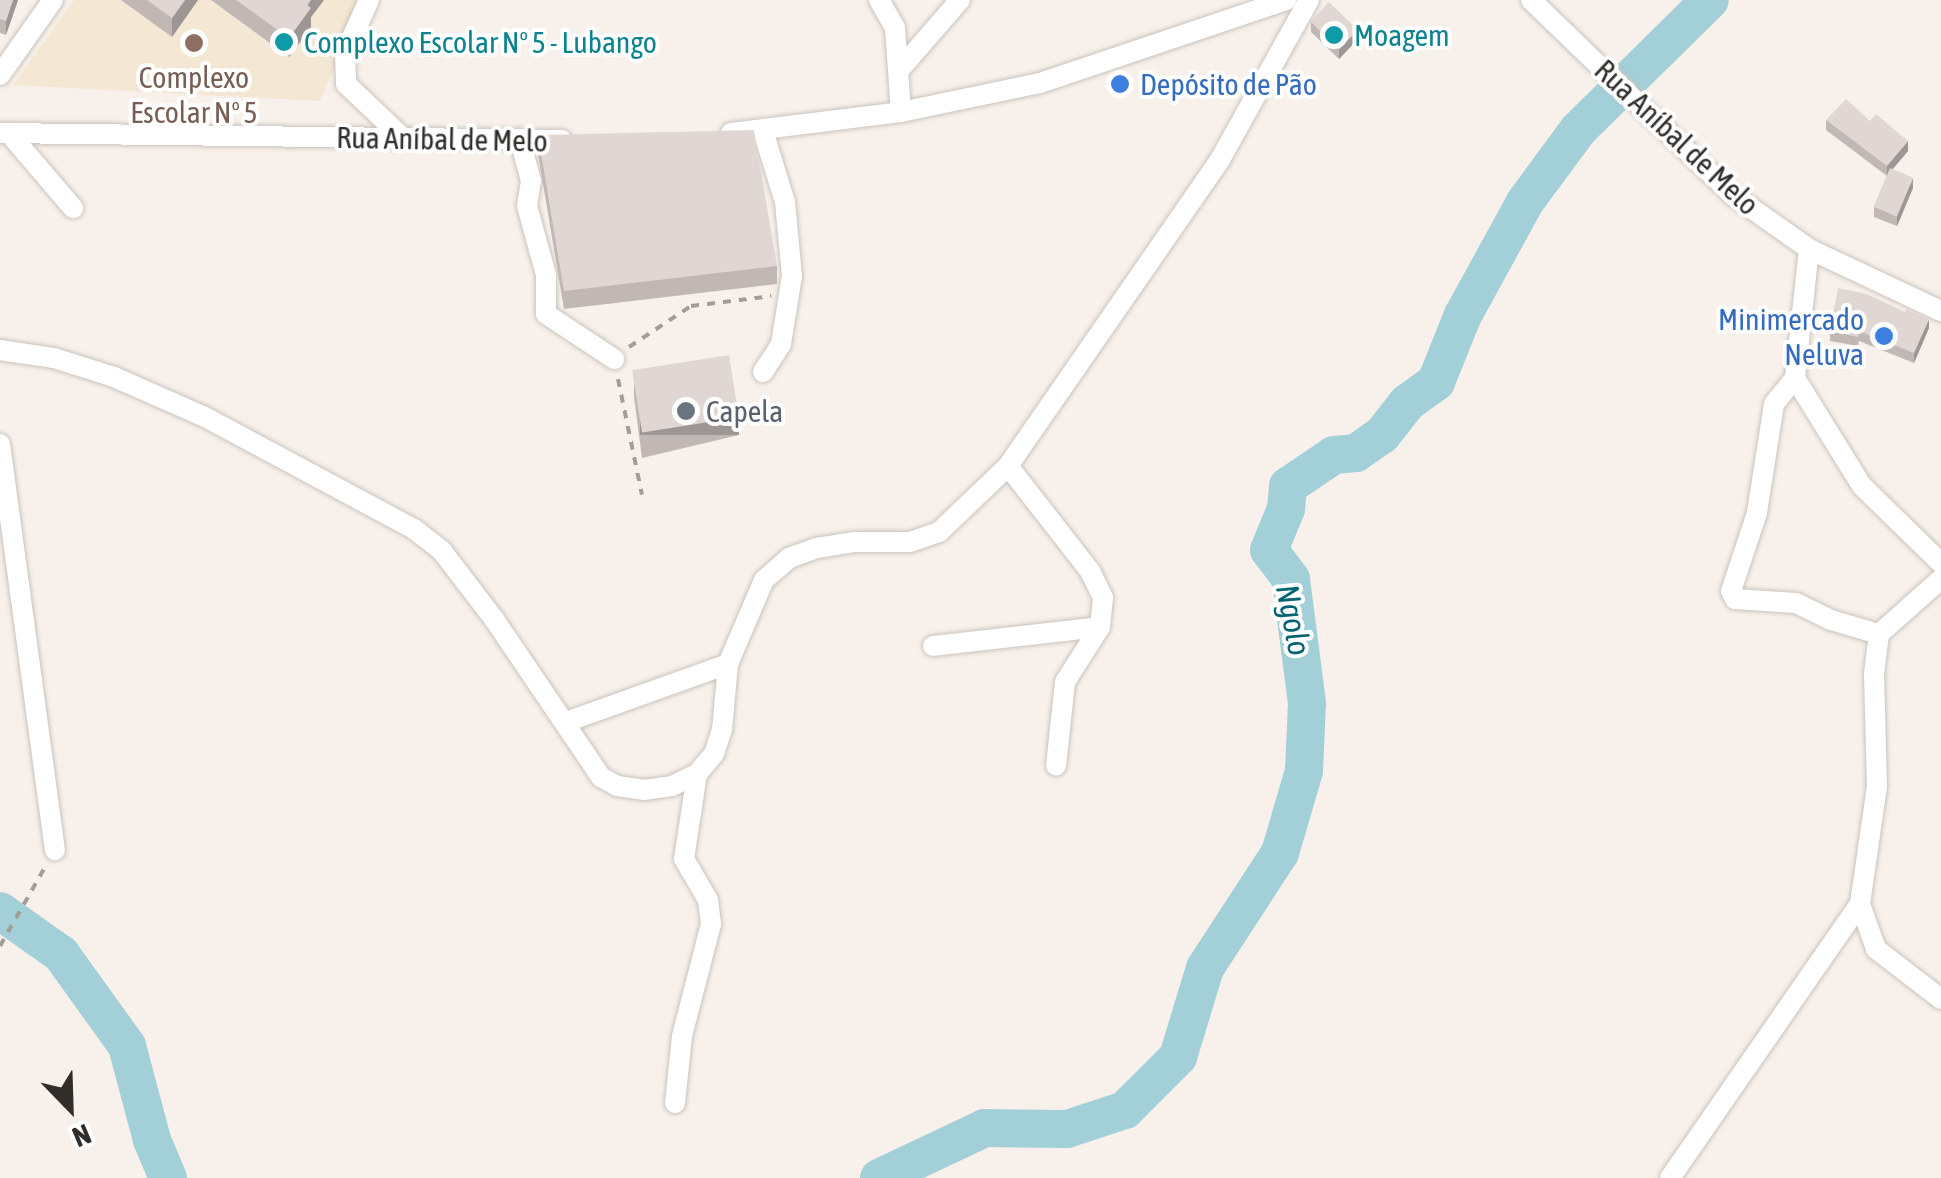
<!DOCTYPE html>
<html>
<head>
<meta charset="utf-8">
<style>
	body { margin:0 }
	#map { position:relative; width:1941px; height:1178px; overflow:hidden; background:#f8f1eb; font-family:"Asap Condensed",sans-serif }
	div>[style] { position:absolute }
	.education>* { inset:0; background:#f4e7d3 }
	.river>* { height:38px; margin:-19px; padding:0 19px; transform-origin:19px; border-radius:19px; background:#a2cfd8 }
	.path>* { height:4px; margin-top:-2px; transform-origin:0; background:repeating-linear-gradient(90deg,#a29d98 0 8px,transparent 0 16px) }
	.roads { filter:drop-shadow(0 0 2px #cac3bd) drop-shadow(0 0 2px #cac3bd) }
	.minor>* { height:20px; margin:-10px; padding:0 10px; transform-origin:10px; border-radius:10px; background:#fff }
	.wall>* { inset:0; background:#c1b8b6 }
	.shaded-wall>* { inset:0; background:#9d9694; transform-origin:0 0 }
	.building>* { inset:0; background:#e0d6d4; transform-origin:0 0 }
	.dots>* { width:28px; height:28px; translate:-50% -50%; box-sizing:border-box; border:5px solid #fff; border-radius:50% }
	span { translate:-50% -50%; white-space:nowrap; text-align:center; line-height:1.15; -webkit-text-stroke:8px #fff; paint-order:stroke }
	.culture-label { font-size:30px; color:#0d838f }
	.left { translate:0 -50%; text-align:left }
	.education-label { font-size:30px; color:#785e54 }
	.shop-label { font-size:30px; color:#366cbe }
	.right { translate:-100% -50%; text-align:right }
	.street-label { font-size:30px; color:#302d2b }
	.worship-label { font-size:30px; color:#5b616d }
	.water-label { font-size:32px; color:#036371; font-style:italic }
	.north { position:absolute; left:20px; top:1058px; width:100px; height:100px; -webkit-text-stroke:8px #fff; paint-order:stroke; rotate:157deg; font-size:28px; font-weight:700; line-height:40px; text-align:center; color:#302d2b }
	.north::after { content:''; display:block; margin:auto; width:35px; height:45px; background:#302d2b; clip-path:polygon(50% 0,100% 100%,50% 72%,0 100%) }
</style>
</head>
<body>
<div id="map">
	<div class="education">
		<div style="clip-path:polygon(74px 0,363px 0,320px 101px,13px 85px)"></div>
	</div>
	<div class="river">
		<div style="left:0;top:911px;width:75px;rotate:35.2deg"></div>
		<div style="left:61px;top:954px;width:113px;rotate:54.3deg"></div>
		<div style="left:127px;top:1046px;width:97px;rotate:75.1deg"></div>
		<div style="left:152px;top:1140px;width:41px;rotate:67.2deg"></div>
		<div style="left:879px;top:1178px;width:117px;rotate:-25.3deg"></div>
		<div style="left:985px;top:1128px;width:82px;rotate:0.7deg"></div>
		<div style="left:1067px;top:1129px;width:61px;rotate:-18.1deg"></div>
		<div style="left:1125px;top:1110px;width:75px;rotate:-45deg"></div>
		<div style="left:1178px;top:1057px;width:93px;rotate:-73.1deg"></div>
		<div style="left:1205px;top:968px;width:137px;rotate:-56.9deg"></div>
		<div style="left:1280px;top:853px;width:85px;rotate:-73.7deg"></div>
		<div style="left:1304px;top:771px;width:68px;rotate:-87.5deg"></div>
		<div style="left:1307px;top:703px;width:125px;rotate:-97.4deg"></div>
		<div style="left:1291px;top:579px;width:36px;rotate:-127deg"></div>
		<div style="left:1269px;top:550px;width:44px;rotate:-67.5deg"></div>
		<div style="left:1286px;top:509px;width:23px;rotate:-85deg"></div>
		<div style="left:1288px;top:486px;width:55px;rotate:-34deg"></div>
		<div style="left:1334px;top:455px;width:22px;rotate:-5deg"></div>
		<div style="left:1356px;top:453px;width:32px;rotate:-35deg"></div>
		<div style="left:1382px;top:435px;width:41px;rotate:-52deg"></div>
		<div style="left:1407px;top:403px;width:36px;rotate:-36deg"></div>
		<div style="left:1436px;top:382px;width:72px;rotate:-68.1deg"></div>
		<div style="left:1463px;top:315px;width:129px;rotate:-61.2deg"></div>
		<div style="left:1525px;top:202px;width:89px;rotate:-53.6deg"></div>
		<div style="left:1578px;top:130px;width:185px;rotate:-44.6deg"></div>
	</div>
	<div class="path">
		<div style="left:629px;top:347px;width:74px;rotate:-33.5deg"></div>
		<div style="left:691px;top:306px;width:81px;rotate:-7.1deg"></div>
		<div style="left:618px;top:379px;width:118px;rotate:78.3deg"></div>
		<div style="left:0;top:946px;width:91px;rotate:-60.3deg"></div>
	</div>
	<div class="roads">
		<div class="minor">
			<div style="left:369px;top:0;width:58px;rotate:114.4deg"></div>
			<div style="left:345px;top:53px;width:31px;rotate:88deg"></div>
			<div style="left:346px;top:84px;width:80px;rotate:43.5deg"></div>
			<div style="left:879px;top:0;width:32px;rotate:60deg"></div>
			<div style="left:895px;top:28px;width:84px;rotate:85.9deg"></div>
			<div style="left:1531px;top:0;width:282px;rotate:44deg"></div>
			<div style="left:1734px;top:196px;width:92px;rotate:35.2deg"></div>
			<div style="left:1809px;top:249px;width:146px;rotate:25.2deg"></div>
			<div style="left:901px;top:68px;width:90px;rotate:-49.1deg"></div>
			<div style="left:0;top:75px;width:92px;rotate:-54.8deg"></div>
			<div style="left:0;top:133px;width:562px;rotate:0.71deg"></div>
			<div style="left:9px;top:133px;width:99px;rotate:49.5deg"></div>
			<div style="left:731px;top:133px;width:171px;rotate:-7deg"></div>
			<div style="left:901px;top:112px;width:142px;rotate:-11.8deg"></div>
			<div style="left:1040px;top:83px;width:260px;rotate:-18.6deg"></div>
			<div style="left:520px;top:140px;width:42px;rotate:75deg"></div>
			<div style="left:531px;top:181px;width:25px;rotate:99deg"></div>
			<div style="left:527px;top:206px;width:72px;rotate:74.6deg"></div>
			<div style="left:546px;top:275px;width:39px;rotate:90deg"></div>
			<div style="left:546px;top:314px;width:82px;rotate:33.5deg"></div>
			<div style="left:1809px;top:249px;width:130px;rotate:96.2deg"></div>
			<div style="left:1795px;top:378px;width:33px;rotate:129deg"></div>
			<div style="left:1774px;top:404px;width:110px;rotate:98.9deg"></div>
			<div style="left:1757px;top:513px;width:82px;rotate:108.4deg"></div>
			<div style="left:1731px;top:591px;width:9px;rotate:63deg"></div>
			<div style="left:1735px;top:599px;width:61px;rotate:3.8deg"></div>
			<div style="left:1796px;top:603px;width:39px;rotate:26deg"></div>
			<div style="left:1831px;top:620px;width:50px;rotate:16.3deg"></div>
			<div style="left:0;top:350px;width:55px;rotate:8.4deg"></div>
			<div style="left:54px;top:358px;width:63px;rotate:17.6deg"></div>
			<div style="left:114px;top:377px;width:99px;rotate:23.7deg"></div>
			<div style="left:205px;top:417px;width:237px;rotate:28.2deg"></div>
			<div style="left:414px;top:529px;width:36px;rotate:38deg"></div>
			<div style="left:442px;top:551px;width:86px;rotate:52.6deg"></div>
			<div style="left:494px;top:619px;width:191px;rotate:55.9deg"></div>
			<div style="left:601px;top:777px;width:18px;rotate:29deg"></div>
			<div style="left:617px;top:786px;width:27px;rotate:8deg"></div>
			<div style="left:644px;top:790px;width:28px;rotate:-8deg"></div>
			<div style="left:672px;top:786px;width:28px;rotate:-26deg"></div>
			<div style="left:697px;top:774px;width:26px;rotate:-50deg"></div>
			<div style="left:714px;top:754px;width:25px;rotate:-72deg"></div>
			<div style="left:722px;top:730px;width:66px;rotate:-84.8deg"></div>
			<div style="left:728px;top:664px;width:91px;rotate:-66.8deg"></div>
			<div style="left:764px;top:580px;width:33px;rotate:-41deg"></div>
			<div style="left:789px;top:558px;width:30px;rotate:-20deg"></div>
			<div style="left:817px;top:548px;width:37px;rotate:-9deg"></div>
			<div style="left:854px;top:542px;width:56px"></div>
			<div style="left:910px;top:542px;width:31px;rotate:-19deg"></div>
			<div style="left:939px;top:532px;width:95px;rotate:-43.7deg"></div>
			<div style="left:1008px;top:466px;width:374px;rotate:-55.3deg"></div>
			<div style="left:1221px;top:158px;width:181px;rotate:-60.9deg"></div>
			<div style="left:763px;top:372px;width:33px;rotate:-57deg"></div>
			<div style="left:781px;top:344px;width:69px;rotate:-80.8deg"></div>
			<div style="left:792px;top:276px;width:74px;rotate:-95.4deg"></div>
			<div style="left:785px;top:202px;width:74px;rotate:-107.2deg"></div>
			<div style="left:1795px;top:378px;width:127px;rotate:58.2deg"></div>
			<div style="left:1862px;top:486px;width:110px;rotate:44.3deg"></div>
			<div style="left:0;top:444px;width:410px;rotate:82.3deg"></div>
			<div style="left:1008px;top:466px;width:133px;rotate:52deg"></div>
			<div style="left:1090px;top:571px;width:30px;rotate:64deg"></div>
			<div style="left:1103px;top:598px;width:29px;rotate:96deg"></div>
			<div style="left:1100px;top:627px;width:65px;rotate:122.5deg"></div>
			<div style="left:1065px;top:682px;width:84px;rotate:96.1deg"></div>
			<div style="left:1941px;top:579px;width:83px;rotate:138.4deg"></div>
			<div style="left:1879px;top:634px;width:40px;rotate:97.1deg"></div>
			<div style="left:1874px;top:674px;width:112px;rotate:88.5deg"></div>
			<div style="left:1877px;top:786px;width:119px;rotate:98.2deg"></div>
			<div style="left:1860px;top:904px;width:48px;rotate:70.4deg"></div>
			<div style="left:1876px;top:949px;width:82px;rotate:37.6deg"></div>
			<div style="left:933px;top:646px;width:168px;rotate:-6.5deg"></div>
			<div style="left:566px;top:722px;width:172px;rotate:-19.7deg"></div>
			<div style="left:675px;top:1103px;width:67px;rotate:-84deg"></div>
			<div style="left:682px;top:1036px;width:116px;rotate:-75.5deg"></div>
			<div style="left:711px;top:924px;width:24px;rotate:-97deg"></div>
			<div style="left:708px;top:900px;width:48px;rotate:-120.3deg"></div>
			<div style="left:684px;top:859px;width:86px;rotate:-81.3deg"></div>
			<div style="left:1670px;top:1178px;width:333px;rotate:-55.3deg"></div>
		</div>
	</div>
	<div class="wall">
		<div style="clip-path:polygon(0 0,18px 0,6px 35px,0 33px)"></div>
		<div style="clip-path:polygon(121px 0,198px 0,172px 37px)"></div>
		<div style="clip-path:polygon(211px 0,324px 0,311px 17px,311px 27px,289px 57px)"></div>
		<div style="clip-path:polygon(1311px 22px,1358px 39px,1339px 59px,1311px 32px)"></div>
		<div style="clip-path:polygon(1826px 120px,1908px 151px,1892px 169px,1913px 188px,1897px 226px,1874px 217px,1874px 207px,1887px 176px,1826px 130px)"></div>
		<div style="clip-path:polygon(538px 135px,777px 266px,777px 284px,564px 309px,538px 154px)"></div>
		<div style="clip-path:polygon(1929px 328px,1914px 363px,1859px 341px,1858px 346px,1830px 341px,1830px 331px)"></div>
		<div style="clip-path:polygon(634px 378px,739px 435px,642px 458px,634px 397px)"></div>
	</div>
	<div class="shaded-wall">
		<div style="clip-path:polygon(13px 0,18px 0,6px 35px,6px 21px)"></div>
		<div style="clip-path:polygon(185px 0,198px 0,172px 37px,172px 18px)"></div>
		<div style="clip-path:polygon(311px 0,324px 0,311px 17px,311px 27px,289px 57px,289px 38px)"></div>
		<div style="clip-path:polygon(1358px 30px,1358px 39px,1339px 59px,1339px 49px)"></div>
		<div style="clip-path:polygon(1908px 141px,1908px 151px,1887px 176px,1887px 166px)"></div>
		<div style="clip-path:polygon(1913px 178px,1913px 188px,1897px 226px,1897px 217px)"></div>
		<div style="clip-path:polygon(1929px 319px,1929px 328px,1914px 363px,1914px 353px)"></div>
		<div style="left:739px;top:417px;width:18px;height:99px;rotate:90deg"></div>
	</div>
	<div class="building">
		<div style="clip-path:polygon(0 0,13px 0,6px 21px,0 19px)"></div>
		<div style="clip-path:polygon(147px 0,185px 0,172px 18px)"></div>
		<div style="clip-path:polygon(236px 0,311px 0,307px 5px,311px 8px,289px 38px)"></div>
		<div style="left:1329px;top:2px;width:40px;height:27px;rotate:44deg"></div>
		<div style="clip-path:polygon(1846px 99px,1870px 121px,1876px 114px,1908px 141px,1887px 166px,1826px 120px)"></div>
		<div style="clip-path:polygon(754px 130px,777px 266px,564px 291px,538px 135px)"></div>
		<div style="left:1890px;top:168px;width:25px;height:42px;rotate:23deg"></div>
		<div style="clip-path:polygon(1838px 288px,1867px 294px,1905px 312px,1906px 309px,1929px 319px,1914px 353px,1859px 331px,1858px 337px,1830px 331px)"></div>
		<div style="left:729px;top:355px;width:63px;height:98px;rotate:81deg"></div>
	</div>
	<div class="dots">
		<div style="left:1334px;top:35px;background:#0f9aa8"></div>
		<div style="left:284px;top:42px;background:#0f9aa8"></div>
		<div style="left:194px;top:43px;background:#8d6e63"></div>
		<div style="left:1120px;top:84px;background:#3f7fe0"></div>
		<div style="left:1884px;top:336px;background:#3f7fe0"></div>
		<div style="left:686px;top:411px;background:#6b7280"></div>
	</div>
	<div class="culture-label">
		<span class="left" style="left:1354px;top:35px">Moagem</span>
		<span class="left" style="left:304px;top:42px">Complexo Escolar Nº 5 - Lubango</span>
	</div>
	<div class="education-label">
		<span style="left:194px;top:94px">Complexo<br>Escolar Nº 5</span>
	</div>
	<div class="shop-label">
		<span class="left" style="left:1140px;top:84px">Depósito de Pão</span>
		<span class="right" style="left:1864px;top:336px">Minimercado<br>Neluva</span>
	</div>
	<div class="street-label">
		<span style="left:1677px;top:137px;rotate:43deg">Rua Aníbal de Melo</span>
		<span style="left:442px;top:139px;rotate:1deg">Rua Aníbal de Melo</span>
	</div>
	<div class="worship-label">
		<span class="left" style="left:706px;top:411px">Capela</span>
	</div>
	<div class="water-label">
		<span style="left:1293px;top:620px;rotate:79deg">Ngolo</span>
	</div>
	<div class="north">N</div>
</div>
</body>
</html>
